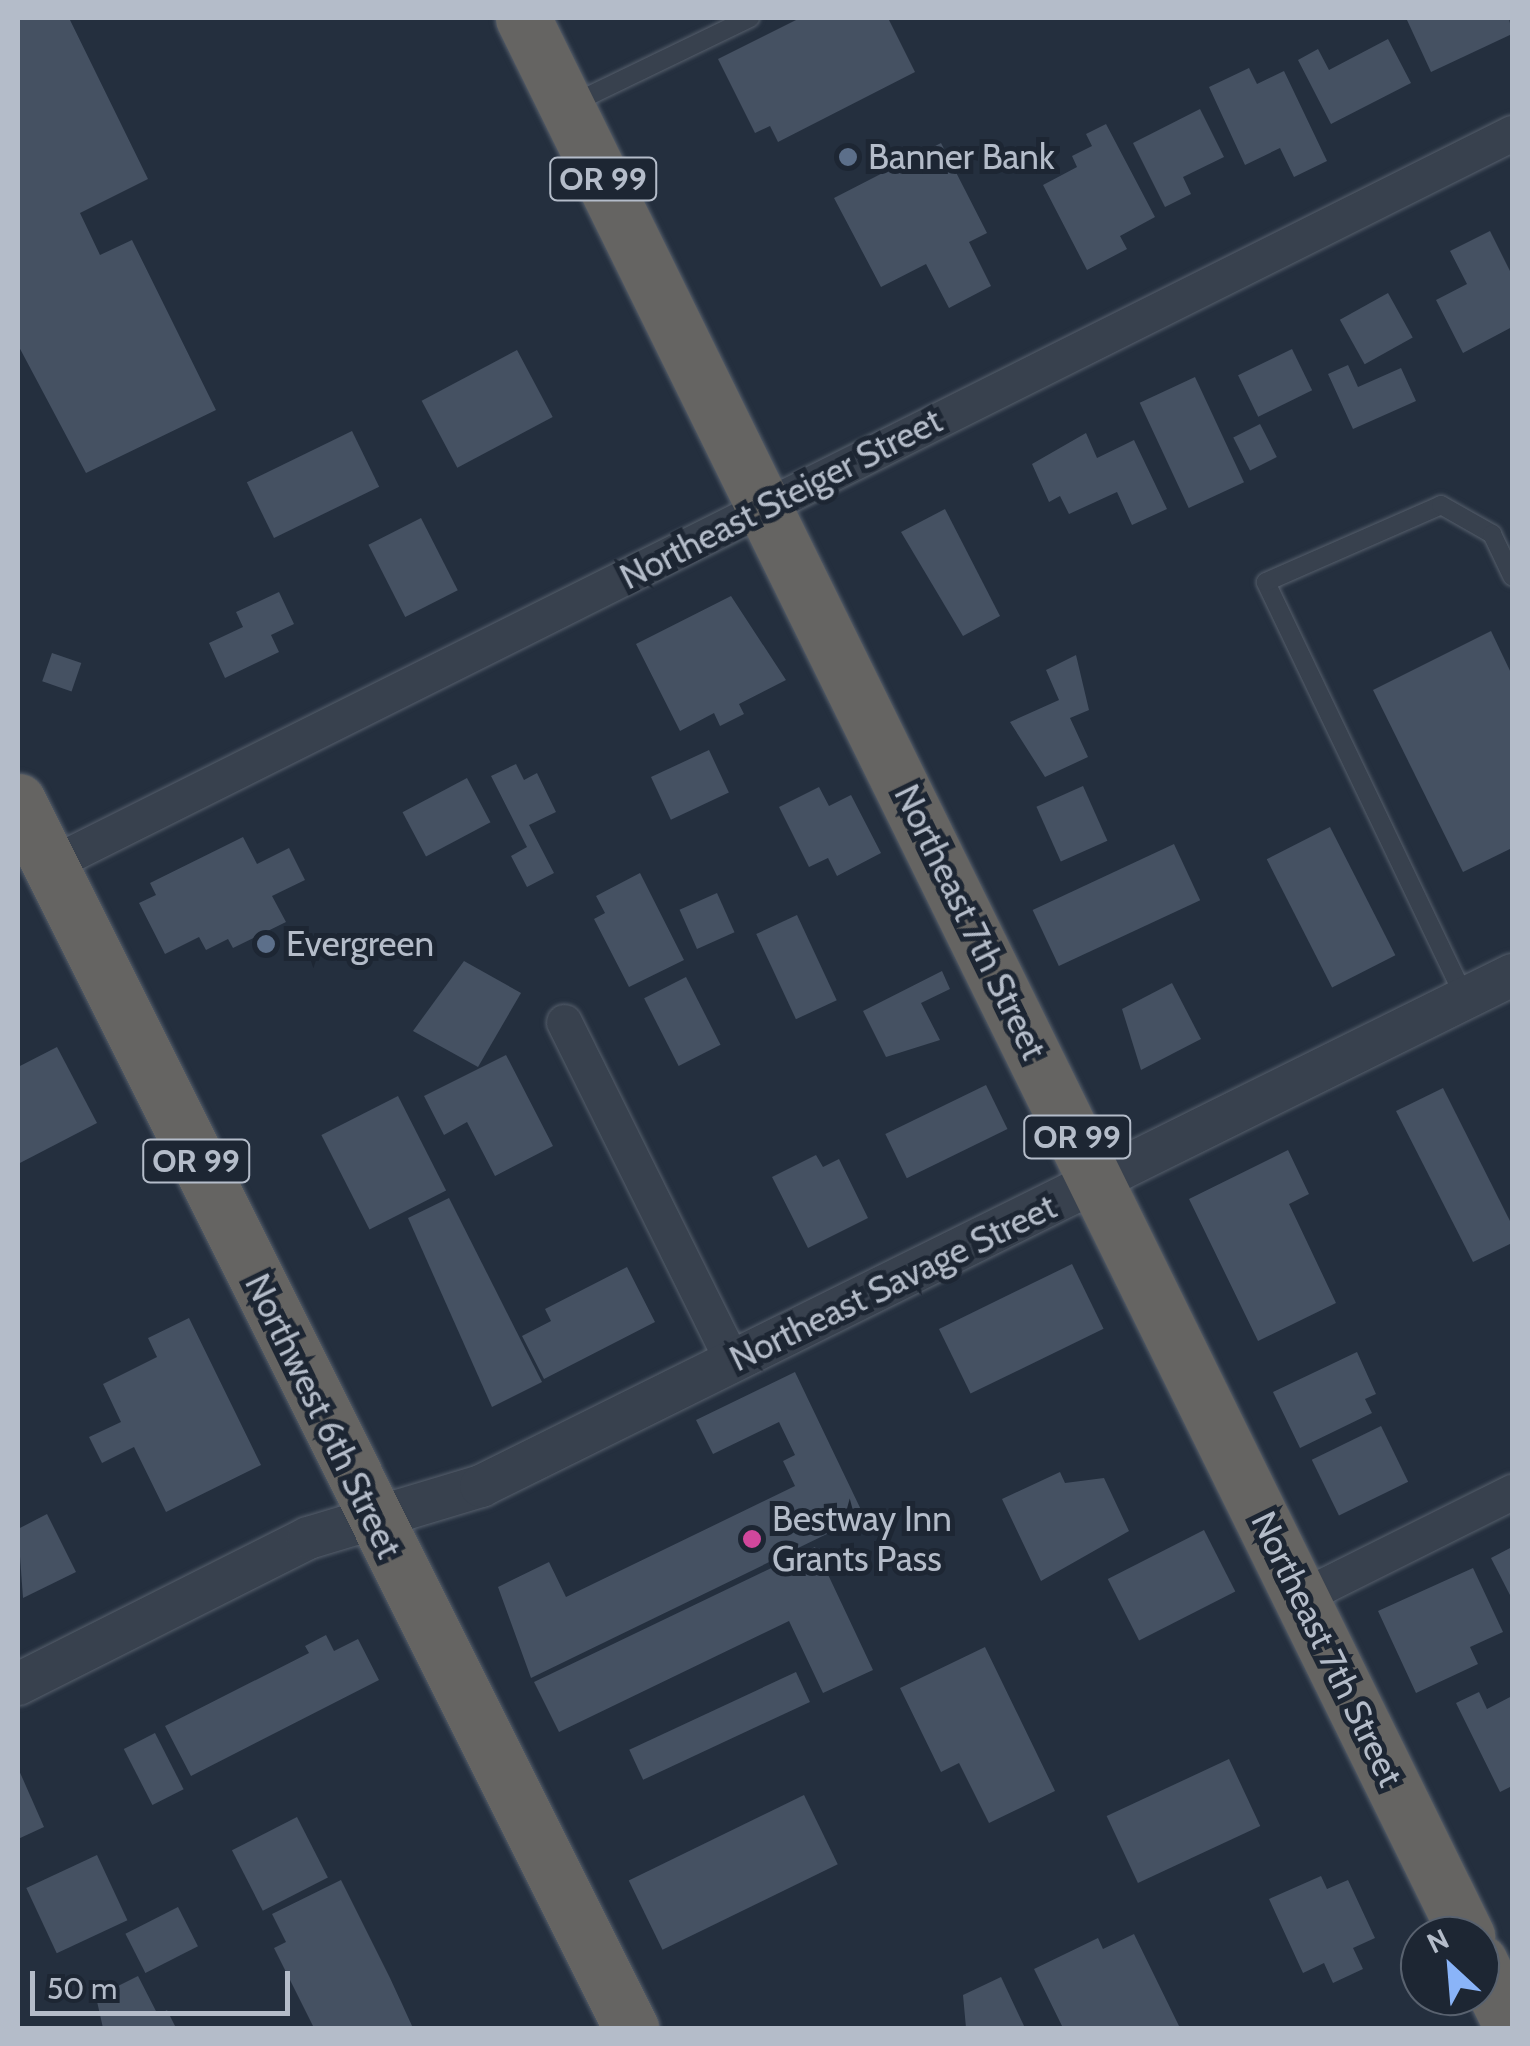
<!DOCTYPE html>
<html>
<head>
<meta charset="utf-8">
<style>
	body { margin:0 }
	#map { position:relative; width:1530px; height:2046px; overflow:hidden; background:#242f3e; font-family:Cabin,sans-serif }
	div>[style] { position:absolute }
	.building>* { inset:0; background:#455162; transform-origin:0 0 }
	.roads { filter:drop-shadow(0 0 2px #565f6c) drop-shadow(0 0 2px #565f6c) }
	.service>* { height:18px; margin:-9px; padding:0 9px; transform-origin:9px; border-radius:9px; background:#38414e }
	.minor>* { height:35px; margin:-17.5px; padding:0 17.5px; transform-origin:17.5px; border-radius:17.5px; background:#38414e }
	.tertiary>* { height:42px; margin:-21px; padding:0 21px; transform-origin:21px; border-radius:21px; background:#38414e }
	.trunk>* { height:55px; margin:-27.5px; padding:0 27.5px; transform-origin:27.5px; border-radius:27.5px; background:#656462 }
	.dots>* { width:28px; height:28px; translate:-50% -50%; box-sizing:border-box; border:5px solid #1d2633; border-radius:50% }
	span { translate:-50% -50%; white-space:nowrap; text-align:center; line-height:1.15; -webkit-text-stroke:10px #1d2633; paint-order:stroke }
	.shield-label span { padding:2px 8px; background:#1d2633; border:2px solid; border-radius:8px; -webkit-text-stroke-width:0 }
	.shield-label { font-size:32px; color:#b4bcc9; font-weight:700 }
	.poi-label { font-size:35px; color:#b4bcc9 }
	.left { translate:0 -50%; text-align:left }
	.street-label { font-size:35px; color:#b4bcc9 }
	.frame { position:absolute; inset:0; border:20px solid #b4bcc9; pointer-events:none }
	.north { position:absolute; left:1400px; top:1916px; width:100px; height:100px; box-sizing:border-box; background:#1d2633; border:2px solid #59626f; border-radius:50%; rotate:334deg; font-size:28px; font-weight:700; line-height:40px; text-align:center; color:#b4bcc9 }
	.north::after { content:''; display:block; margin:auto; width:35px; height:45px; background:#8ab4f8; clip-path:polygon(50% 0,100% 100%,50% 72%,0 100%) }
	.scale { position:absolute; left:30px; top:1971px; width:260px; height:45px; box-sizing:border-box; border:5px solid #b4bcc9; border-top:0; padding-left:12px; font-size:30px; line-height:35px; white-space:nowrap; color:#b4bcc9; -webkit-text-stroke:8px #1d2633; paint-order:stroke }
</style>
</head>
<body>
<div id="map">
	<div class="building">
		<div style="clip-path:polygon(18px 18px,69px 18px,148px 179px,80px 213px,100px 255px,132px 240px,216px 410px,86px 473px,18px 345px)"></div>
		<div style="clip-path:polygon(800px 18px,888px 18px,915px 72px,778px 142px,770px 126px,755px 133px,718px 59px)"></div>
		<div style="clip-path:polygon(1509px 18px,1512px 34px,1431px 72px,1407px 20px)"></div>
		<div style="clip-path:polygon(1388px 39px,1411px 83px,1331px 124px,1298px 60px,1318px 49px,1329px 70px)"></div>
		<div style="clip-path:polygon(1249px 68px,1257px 84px,1284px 71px,1327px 161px,1294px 177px,1280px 148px,1245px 165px,1209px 87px)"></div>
		<div style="clip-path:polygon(1200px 109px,1224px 157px,1183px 177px,1191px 194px,1165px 207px,1133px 143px)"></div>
		<div style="clip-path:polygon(1106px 124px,1155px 217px,1120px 236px,1127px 249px,1087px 270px,1043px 185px,1077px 167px,1072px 156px,1092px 146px,1086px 134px)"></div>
		<div style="clip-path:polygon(941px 143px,987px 233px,969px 242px,991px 286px,949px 308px,926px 264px,881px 287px,834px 198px)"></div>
		<div style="clip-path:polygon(1490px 231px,1512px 275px,1512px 327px,1463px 353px,1436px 300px,1467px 284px,1450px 251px)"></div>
		<div style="left:1388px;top:293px;width:51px;height:55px;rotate:61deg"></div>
		<div style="left:1292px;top:349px;width:46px;height:60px;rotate:64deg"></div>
		<div style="left:517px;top:350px;width:76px;height:108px;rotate:62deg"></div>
		<div style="clip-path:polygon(1348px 365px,1358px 387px,1401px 368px,1416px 401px,1353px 429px,1328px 374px)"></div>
		<div style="left:1195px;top:377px;width:116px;height:61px;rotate:65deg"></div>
		<div style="left:1260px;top:424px;width:37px;height:30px;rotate:63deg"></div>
		<div style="left:352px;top:431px;width:62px;height:117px;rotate:64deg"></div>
		<div style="clip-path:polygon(1086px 433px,1097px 458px,1134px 440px,1167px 509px,1132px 525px,1117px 492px,1069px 514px,1060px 496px,1049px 502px,1032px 464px)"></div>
		<div style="clip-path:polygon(945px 509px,1000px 616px,963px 636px,901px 532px)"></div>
		<div style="left:421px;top:518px;width:81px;height:59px;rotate:63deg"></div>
		<div style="clip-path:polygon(279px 592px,294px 624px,271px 635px,279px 652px,225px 678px,209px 643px,243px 627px,236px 612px)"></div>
		<div style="clip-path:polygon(731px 596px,786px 680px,739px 704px,744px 714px,720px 726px,714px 713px,680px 731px,636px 644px)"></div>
		<div style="clip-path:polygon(1491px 631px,1512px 675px,1512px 848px,1463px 872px,1373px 690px)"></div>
		<div style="left:52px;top:653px;width:31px;height:30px;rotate:19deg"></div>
		<div style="clip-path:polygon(1076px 655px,1089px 710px,1070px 718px,1088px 757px,1045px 777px,1010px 722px,1059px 700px,1046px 670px)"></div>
		<div style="left:709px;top:750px;width:47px;height:64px;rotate:65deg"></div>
		<div style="clip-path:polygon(516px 764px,524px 780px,537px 773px,556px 812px,529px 825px,554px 873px,527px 887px,511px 856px,527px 847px,491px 776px)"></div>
		<div style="left:467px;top:778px;width:50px;height:73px;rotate:62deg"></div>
		<div style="left:1083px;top:786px;width:60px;height:51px;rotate:66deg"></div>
		<div style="clip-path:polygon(819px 787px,829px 806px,851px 795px,881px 853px,837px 876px,828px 858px,809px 867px,779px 807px)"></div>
		<div style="left:1330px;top:827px;width:144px;height:71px;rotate:63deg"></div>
		<div style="clip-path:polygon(243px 837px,257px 864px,289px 848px,305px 880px,272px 896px,286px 922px,233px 948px,228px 939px,206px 950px,199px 937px,165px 954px,139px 903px,156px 895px,150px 883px)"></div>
		<div style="left:1174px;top:844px;width:62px;height:156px;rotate:65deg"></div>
		<div style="clip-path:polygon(640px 873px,684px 960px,629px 987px,594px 919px,605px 913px,596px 896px)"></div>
		<div style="left:717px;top:893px;width:43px;height:41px;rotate:66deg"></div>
		<div style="left:797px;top:915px;width:94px;height:45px;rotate:65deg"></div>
		<div style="clip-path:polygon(464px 961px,521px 993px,478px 1067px,413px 1031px)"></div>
		<div style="clip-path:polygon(942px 971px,950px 989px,921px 1003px,940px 1040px,886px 1057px,863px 1011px)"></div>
		<div style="left:686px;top:977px;width:76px;height:47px;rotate:63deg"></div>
		<div style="clip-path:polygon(1172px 983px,1201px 1039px,1141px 1070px,1122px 1009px)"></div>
		<div style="clip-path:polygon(57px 1047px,97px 1123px,18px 1164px,18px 1067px)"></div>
		<div style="clip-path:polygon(506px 1055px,553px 1146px,495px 1176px,467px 1122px,444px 1135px,424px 1096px)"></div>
		<div style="left:986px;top:1085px;width:49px;height:112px;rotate:64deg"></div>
		<div style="clip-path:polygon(1443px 1088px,1512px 1225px,1512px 1243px,1473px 1262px,1396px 1111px)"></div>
		<div style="left:398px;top:1096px;width:106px;height:86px;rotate:63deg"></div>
		<div style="clip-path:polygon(1288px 1150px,1309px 1194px,1289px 1204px,1336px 1303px,1258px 1341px,1189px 1199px)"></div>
		<div style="clip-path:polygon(816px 1155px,823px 1167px,839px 1159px,868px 1218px,808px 1248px,772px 1177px)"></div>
		<div style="clip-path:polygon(449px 1198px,542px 1382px,492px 1407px,408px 1218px)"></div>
		<div style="left:1072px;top:1264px;width:72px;height:148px;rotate:64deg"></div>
		<div style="clip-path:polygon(627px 1267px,655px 1322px,544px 1379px,522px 1336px,551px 1321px,545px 1309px)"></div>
		<div style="clip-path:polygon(189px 1318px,261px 1465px,166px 1512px,134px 1447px,102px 1463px,89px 1437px,121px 1422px,103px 1384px,157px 1357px,148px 1338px)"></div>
		<div style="clip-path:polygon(1357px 1352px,1376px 1394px,1365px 1399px,1372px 1413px,1300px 1448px,1273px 1392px)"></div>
		<div style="clip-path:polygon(795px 1372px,864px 1516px,531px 1678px,498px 1587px,549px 1562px,566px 1597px,795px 1486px,783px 1461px,795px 1455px,779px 1422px,713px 1454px,696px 1420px)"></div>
		<div style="left:1381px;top:1426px;width:62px;height:77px;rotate:64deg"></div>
		<div style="clip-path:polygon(1060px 1472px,1065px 1483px,1104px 1478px,1129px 1531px,1041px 1581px,1002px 1499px)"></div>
		<div style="clip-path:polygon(47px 1514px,76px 1572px,23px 1598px,18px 1529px)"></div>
		<div style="left:1204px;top:1530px;width:69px;height:108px;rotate:63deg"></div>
		<div style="clip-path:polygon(815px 1547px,873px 1670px,823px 1693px,789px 1621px,559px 1732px,534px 1682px)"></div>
		<div style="clip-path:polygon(1512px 1547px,1512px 1599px,1491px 1558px)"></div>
		<div style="clip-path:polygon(1473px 1568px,1503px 1632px,1470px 1647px,1478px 1664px,1416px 1693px,1378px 1611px)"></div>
		<div style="clip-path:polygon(326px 1635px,334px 1651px,358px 1639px,379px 1680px,191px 1776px,165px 1726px,309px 1653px,305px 1646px)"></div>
		<div style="clip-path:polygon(985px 1647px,1055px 1791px,989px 1823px,959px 1763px,941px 1772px,900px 1688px)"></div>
		<div style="left:796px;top:1672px;width:33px;height:184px;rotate:65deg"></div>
		<div style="clip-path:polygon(1479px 1692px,1487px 1709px,1512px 1696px,1512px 1786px,1500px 1792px,1456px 1703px)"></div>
		<div style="left:155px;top:1733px;width:63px;height:35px;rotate:63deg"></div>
		<div style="left:1229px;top:1759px;width:74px;height:135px;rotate:65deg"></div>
		<div style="clip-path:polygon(18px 1768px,44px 1827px,18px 1839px)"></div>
		<div style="left:804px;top:1795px;width:77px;height:195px;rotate:64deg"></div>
		<div style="left:297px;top:1817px;width:68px;height:73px;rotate:63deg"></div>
		<div style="left:97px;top:1855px;width:72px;height:78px;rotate:65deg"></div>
		<div style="clip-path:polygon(1321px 1876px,1327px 1889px,1348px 1880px,1375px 1938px,1353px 1948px,1363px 1969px,1333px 1983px,1324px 1963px,1303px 1973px,1269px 1899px)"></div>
		<div style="clip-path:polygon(341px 1880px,390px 1978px,413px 2028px,314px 2028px,274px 1948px,286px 1942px,272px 1914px)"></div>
		<div style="left:178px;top:1907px;width:44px;height:59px;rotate:63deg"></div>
		<div style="clip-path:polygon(1134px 1934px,1180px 2028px,1063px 2028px,1034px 1969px,1098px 1938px,1103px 1949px)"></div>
		<div style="clip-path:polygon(138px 1976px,158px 2015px,167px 2010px,176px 2028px,103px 2028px,96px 1997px)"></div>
		<div style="clip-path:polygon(1001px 1977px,1025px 2028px,966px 2028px,963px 1995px)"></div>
	</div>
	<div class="roads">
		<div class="service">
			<div style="left:572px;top:104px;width:198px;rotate:-25.8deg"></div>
			<div style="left:1465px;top:998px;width:461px;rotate:-115.6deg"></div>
			<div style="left:1266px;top:582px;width:191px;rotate:-23.7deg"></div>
			<div style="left:1441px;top:505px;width:59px;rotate:29.6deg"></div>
			<div style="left:1492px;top:534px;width:47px;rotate:64.5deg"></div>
		</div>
		<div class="minor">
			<div style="left:49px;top:865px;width:1636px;rotate:-26.58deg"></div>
			<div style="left:564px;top:1022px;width:380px;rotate:63.6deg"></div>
			<div style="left:1301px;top:1597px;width:236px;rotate:-26.5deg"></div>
		</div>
		<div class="tertiary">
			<div style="left:18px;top:1684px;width:325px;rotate:-26.7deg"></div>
			<div style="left:308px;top:1538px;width:181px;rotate:-16.7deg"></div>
			<div style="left:481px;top:1486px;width:1151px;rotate:-26.36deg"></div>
		</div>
		<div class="trunk">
			<div style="left:523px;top:18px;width:2138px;rotate:63.79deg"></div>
			<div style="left:18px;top:801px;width:1372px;rotate:63.45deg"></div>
			<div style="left:1480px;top:1962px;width:73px;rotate:64.1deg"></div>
		</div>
	</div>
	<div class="dots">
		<div style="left:848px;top:157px;background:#5c6f8a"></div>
		<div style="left:266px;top:944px;background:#5c6f8a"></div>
		<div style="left:752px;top:1539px;background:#d1479c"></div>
	</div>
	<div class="shield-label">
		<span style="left:603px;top:179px">OR 99</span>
		<span style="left:1077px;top:1137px">OR 99</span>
		<span style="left:196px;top:1161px">OR 99</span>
	</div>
	<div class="poi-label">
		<span class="left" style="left:868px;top:157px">Banner Bank</span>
		<span class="left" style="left:286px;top:944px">Evergreen</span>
		<span class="left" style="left:772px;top:1539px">Bestway Inn<br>Grants Pass</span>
	</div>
	<div class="street-label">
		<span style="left:781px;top:499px;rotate:-27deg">Northeast Steiger Street</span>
		<span style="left:970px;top:922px;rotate:64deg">Northeast 7th Street</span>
		<span style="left:893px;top:1283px;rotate:-26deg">Northeast Savage Street</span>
		<span style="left:323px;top:1416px;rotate:64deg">Northwest 6th Street</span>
		<span style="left:1327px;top:1649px;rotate:64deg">Northeast 7th Street</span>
	</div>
	<div class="frame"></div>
	<div class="north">N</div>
	<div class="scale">50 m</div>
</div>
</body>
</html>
